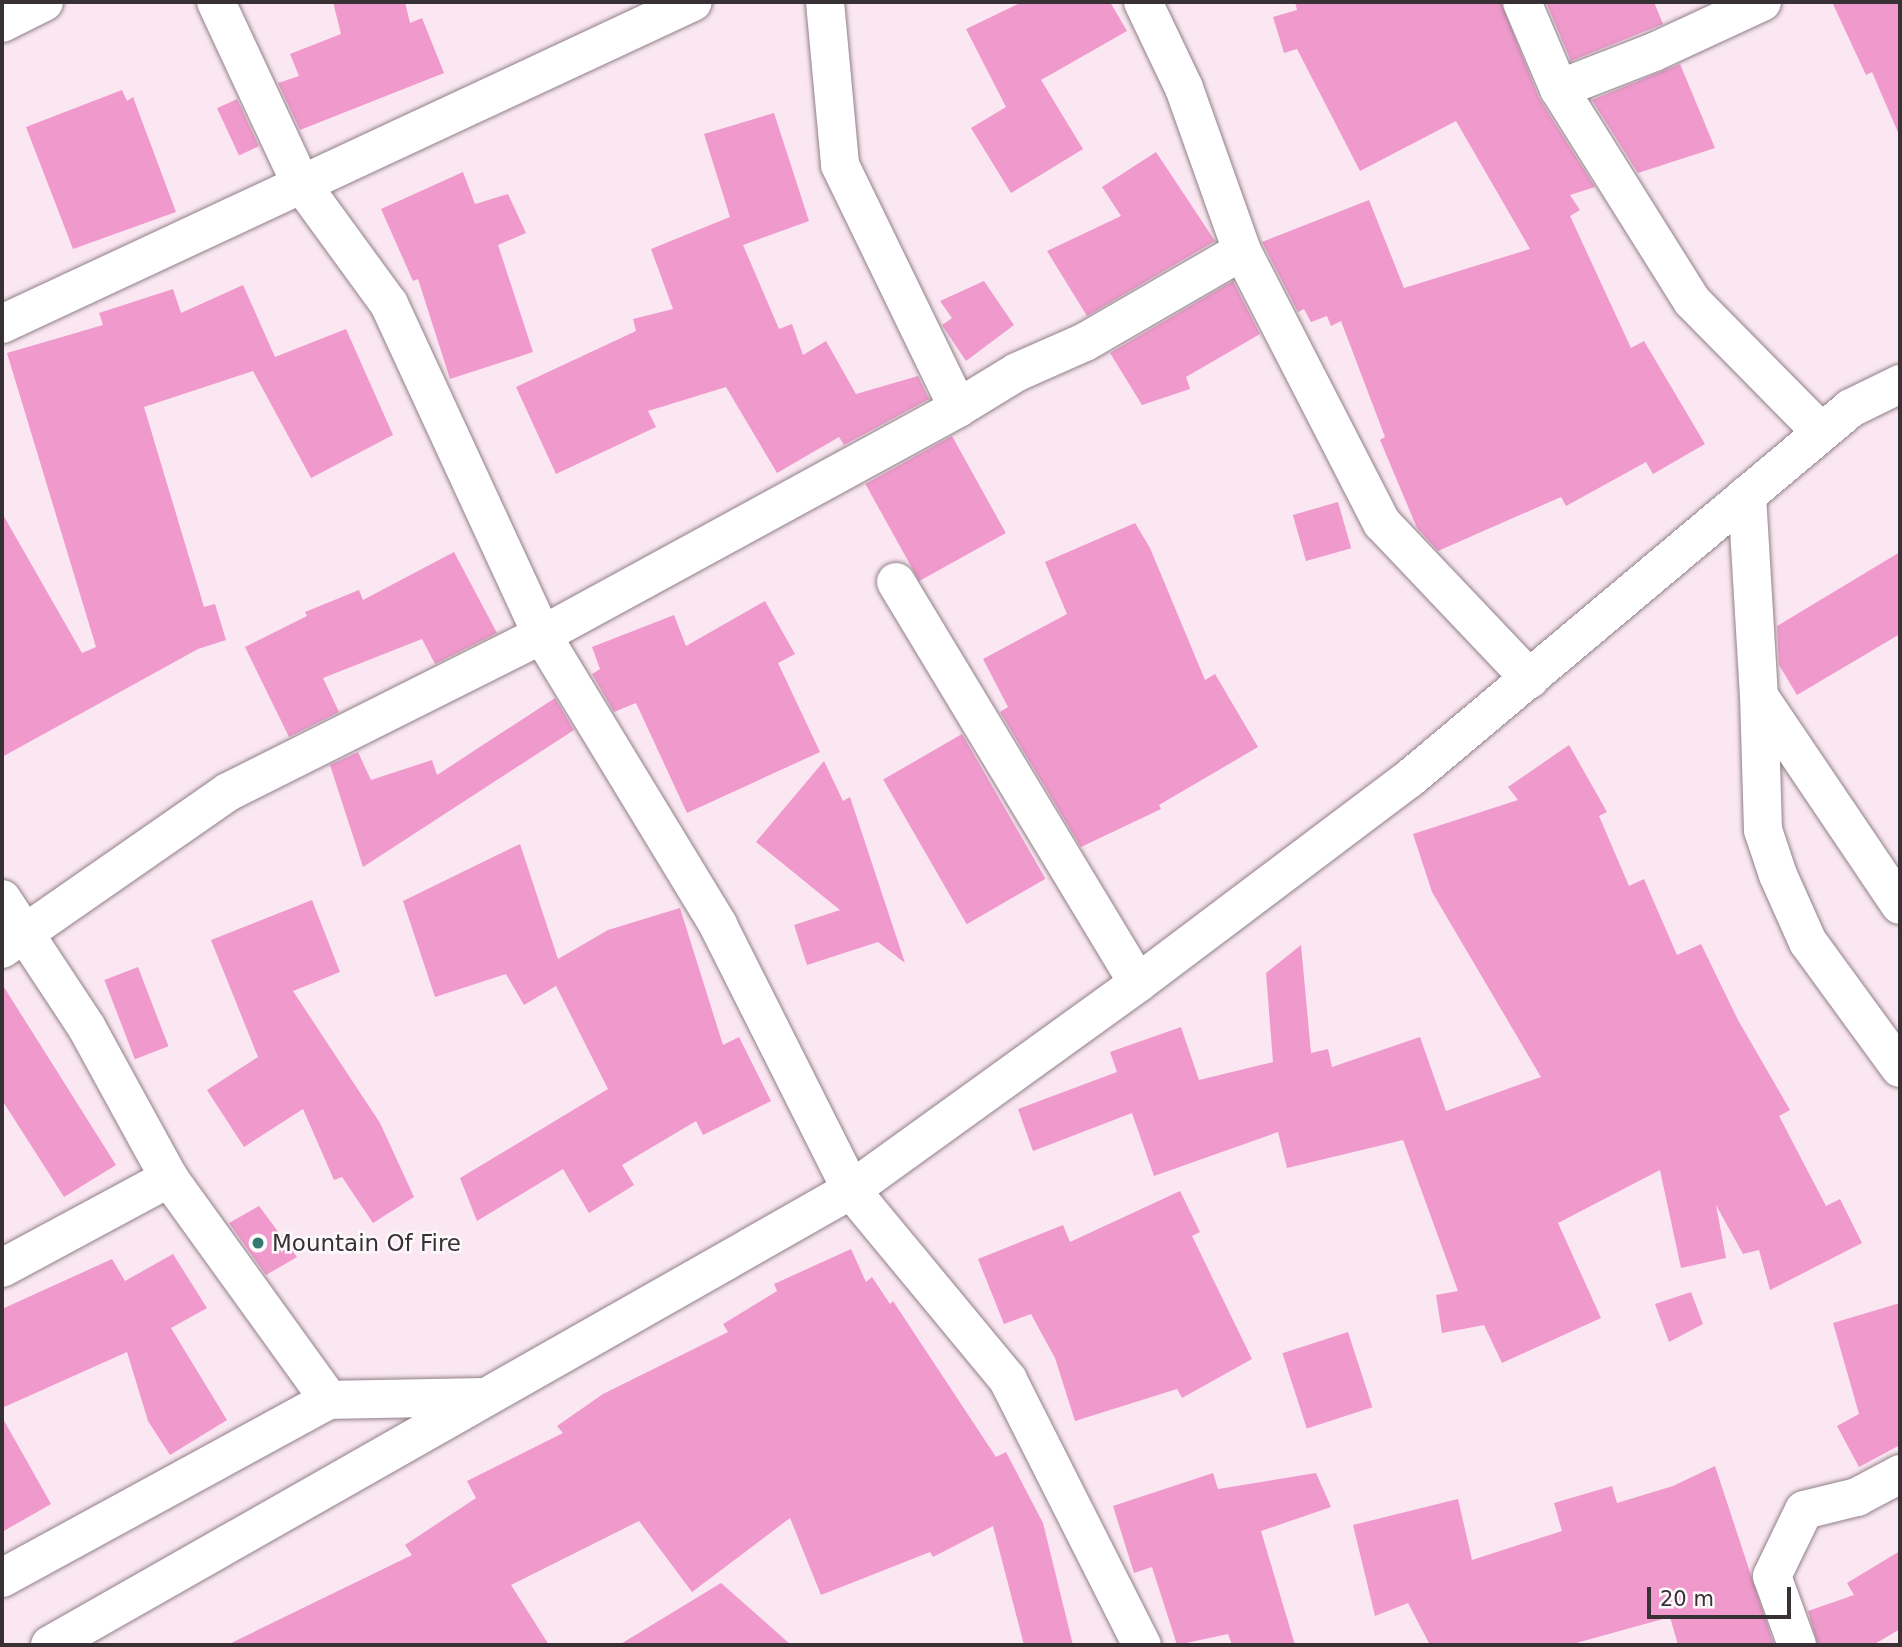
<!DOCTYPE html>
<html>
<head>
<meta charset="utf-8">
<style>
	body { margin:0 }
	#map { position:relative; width:1902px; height:1647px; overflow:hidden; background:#fae7f1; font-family:"DejaVu Sans",sans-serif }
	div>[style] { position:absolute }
	.building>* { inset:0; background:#f099cc; transform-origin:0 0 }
	.roads { filter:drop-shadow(0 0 2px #918089) drop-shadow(0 0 2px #918089) }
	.street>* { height:38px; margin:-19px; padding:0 19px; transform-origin:19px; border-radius:19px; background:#fff }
	.dots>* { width:19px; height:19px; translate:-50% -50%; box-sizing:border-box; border:4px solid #fdf9fb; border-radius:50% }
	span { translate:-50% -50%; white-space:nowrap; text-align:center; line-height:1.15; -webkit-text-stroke:5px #fdf9fb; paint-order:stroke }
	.poi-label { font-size:23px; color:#373034 }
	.left { translate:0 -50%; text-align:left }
	.frame { position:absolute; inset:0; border:4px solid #373034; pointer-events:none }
	.scale { position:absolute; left:1647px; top:1587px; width:144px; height:32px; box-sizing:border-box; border:4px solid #373034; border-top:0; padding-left:9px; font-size:21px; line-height:24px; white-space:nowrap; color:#373034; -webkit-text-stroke:5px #fdf9fb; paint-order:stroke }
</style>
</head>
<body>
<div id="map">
	<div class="building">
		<div style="clip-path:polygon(333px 2px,405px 2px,410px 23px,422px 18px,444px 73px,300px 130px,278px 83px,299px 76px,290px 54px,341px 34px)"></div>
		<div style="clip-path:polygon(1022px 2px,1110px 2px,1127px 31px,1041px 80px,1083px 149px,1011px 193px,971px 128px,1006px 107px,966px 29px)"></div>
		<div style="clip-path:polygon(1295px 2px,1501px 2px,1539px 98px,1595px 187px,1570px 195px,1580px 210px,1570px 216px,1631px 348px,1644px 341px,1705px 444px,1653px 474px,1646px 462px,1566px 506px,1561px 497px,1438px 551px,1417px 528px,1380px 440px,1385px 437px,1341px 321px,1331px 326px,1327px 316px,1311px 322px,1304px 309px,1298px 312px,1262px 242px,1369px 200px,1404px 288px,1530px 249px,1456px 121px,1360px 171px,1297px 49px,1284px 53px,1273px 17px,1297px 10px)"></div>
		<div style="clip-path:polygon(1546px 2px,1654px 2px,1663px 24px,1571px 61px)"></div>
		<div style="clip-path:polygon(1832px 2px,1900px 2px,1900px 137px,1872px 72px,1866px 75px)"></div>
		<div style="clip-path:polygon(1680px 64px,1715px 148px,1638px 173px,1592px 100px)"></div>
		<div style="clip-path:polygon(122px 90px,127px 101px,133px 97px,176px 212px,73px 249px,26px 127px)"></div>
		<div style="left:237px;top:99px;width:52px;height:22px;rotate:65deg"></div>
		<div style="clip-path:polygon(774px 113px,809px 221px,743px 245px,779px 329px,792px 324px,803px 355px,826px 341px,856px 394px,918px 376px,929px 399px,844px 445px,839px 437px,777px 473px,726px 387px,648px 411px,656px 427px,556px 474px,516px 387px,636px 331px,633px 319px,673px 309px,651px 249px,730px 217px,704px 134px)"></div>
		<div style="clip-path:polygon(1156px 152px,1215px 241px,1087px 316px,1047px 251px,1121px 216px,1102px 187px)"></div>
		<div style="clip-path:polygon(463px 172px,475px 204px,508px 194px,526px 233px,498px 245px,533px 352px,450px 379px,418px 279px,413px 281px,381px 209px)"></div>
		<div style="clip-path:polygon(984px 281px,1014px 325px,966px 361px,942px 325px,952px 318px,940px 301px)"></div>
		<div style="clip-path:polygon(1233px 281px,1260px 334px,1186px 377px,1190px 389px,1142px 405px,1110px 353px)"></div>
		<div style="clip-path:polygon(243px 285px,275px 357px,346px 329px,393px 435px,311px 478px,253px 371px,144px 407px,204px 607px,215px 604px,226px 640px,198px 649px,2px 757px,2px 513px,82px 653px,96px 647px,7px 353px,103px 325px,99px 313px,173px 289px,181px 313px)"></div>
		<div style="left:952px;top:436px;width:111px;height:99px;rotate:61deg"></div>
		<div style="left:1338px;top:502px;width:48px;height:47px;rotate:74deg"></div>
		<div style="clip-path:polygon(1135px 523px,1150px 548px,1205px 680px,1215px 674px,1258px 747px,1159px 805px,1161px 809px,1081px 847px,1000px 712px,1008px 707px,983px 659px,1067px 614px,1045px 562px)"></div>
		<div style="clip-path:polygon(454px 552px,497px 633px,435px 664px,422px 639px,323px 678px,339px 712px,289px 737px,245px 647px,307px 616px,305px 612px,359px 590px,363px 600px)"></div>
		<div style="clip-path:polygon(1900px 552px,1900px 634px,1797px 695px,1779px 665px,1777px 626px)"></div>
		<div style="clip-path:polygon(765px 601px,795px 654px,778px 663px,820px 752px,687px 813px,636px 703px,614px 712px,592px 674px,600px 669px,592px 647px,674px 615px,686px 646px)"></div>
		<div style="clip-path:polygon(555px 698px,574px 730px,363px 867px,330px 765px,358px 752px,371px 780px,432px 760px,437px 775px)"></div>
		<div style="left:962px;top:734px;width:167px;height:91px;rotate:60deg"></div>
		<div style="clip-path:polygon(1569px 745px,1607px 812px,1599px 816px,1629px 886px,1644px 879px,1677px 955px,1701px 944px,1738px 1020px,1790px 1110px,1779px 1116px,1826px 1206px,1840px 1199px,1862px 1243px,1770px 1290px,1759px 1250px,1743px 1254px,1716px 1205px,1726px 1258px,1681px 1268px,1660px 1170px,1558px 1223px,1601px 1318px,1502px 1363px,1484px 1325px,1442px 1333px,1436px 1295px,1458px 1291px,1403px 1140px,1287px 1168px,1278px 1132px,1154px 1176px,1132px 1113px,1033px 1151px,1018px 1109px,1117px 1072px,1110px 1052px,1181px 1027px,1199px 1080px,1273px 1062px,1266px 973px,1301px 945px,1311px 1053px,1328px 1049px,1332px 1067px,1420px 1037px,1446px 1111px,1541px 1077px,1432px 892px,1413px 834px,1518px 800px,1508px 787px)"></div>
		<div style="clip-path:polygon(824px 761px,843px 801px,850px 797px,905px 963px,878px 942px,807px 965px,794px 925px,840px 910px,756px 842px)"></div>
		<div style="clip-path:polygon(520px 844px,558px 959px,608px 930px,680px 908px,723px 1045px,739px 1037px,771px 1101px,703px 1135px,696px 1121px,622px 1165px,634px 1185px,589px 1213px,563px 1169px,477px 1221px,460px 1178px,608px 1089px,556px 986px,524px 1005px,506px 974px,435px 997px,403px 901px)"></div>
		<div style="clip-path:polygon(312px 900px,340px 972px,293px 991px,380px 1123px,414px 1197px,373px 1223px,342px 1177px,334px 1180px,303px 1109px,244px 1147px,207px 1090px,258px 1057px,211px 940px)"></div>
		<div style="left:138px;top:967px;width:85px;height:36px;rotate:69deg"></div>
		<div style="clip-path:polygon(2px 984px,116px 1165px,64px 1197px,2px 1100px)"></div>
		<div style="clip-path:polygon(1180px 1191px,1200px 1232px,1192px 1236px,1252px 1359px,1182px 1398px,1177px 1389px,1075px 1421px,1055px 1358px,1031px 1314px,1004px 1324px,978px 1259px,1063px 1225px,1070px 1242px)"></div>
		<div style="clip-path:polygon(259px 1206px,297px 1257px,266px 1275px,229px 1223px)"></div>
		<div style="clip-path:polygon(851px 1249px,866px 1282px,872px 1277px,890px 1304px,893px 1301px,996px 1457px,1006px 1452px,1043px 1523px,1073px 1645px,1024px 1645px,993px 1526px,933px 1557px,930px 1552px,821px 1595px,790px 1518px,692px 1592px,639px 1521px,511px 1585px,549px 1645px,227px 1645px,412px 1555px,405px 1545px,476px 1498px,467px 1481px,563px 1433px,557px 1426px,603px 1394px,728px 1332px,723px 1324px,777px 1291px,774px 1284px)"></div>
		<div style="clip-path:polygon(173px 1254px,207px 1308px,171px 1328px,227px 1420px,170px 1455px,148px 1421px,127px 1352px,2px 1408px,2px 1309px,112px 1259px,125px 1281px)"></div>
		<div style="clip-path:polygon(1691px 1292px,1703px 1324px,1669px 1342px,1655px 1304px)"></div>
		<div style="clip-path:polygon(1900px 1303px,1900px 1445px,1859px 1467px,1837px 1426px,1859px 1414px,1833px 1323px)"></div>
		<div style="left:1348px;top:1332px;width:79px;height:69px;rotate:72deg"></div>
		<div style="clip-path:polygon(2px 1417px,51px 1504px,2px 1532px)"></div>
		<div style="clip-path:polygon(1715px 1466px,1774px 1645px,1678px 1645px,1670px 1617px,1569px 1645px,1430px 1645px,1408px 1603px,1375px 1616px,1353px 1525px,1458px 1499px,1472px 1560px,1562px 1531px,1554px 1503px,1612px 1486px,1617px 1503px,1673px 1486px)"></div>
		<div style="clip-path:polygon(1213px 1473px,1218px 1489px,1316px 1473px,1331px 1507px,1261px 1531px,1295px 1645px,1232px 1645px,1228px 1634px,1177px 1645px,1152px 1567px,1134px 1573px,1113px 1506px)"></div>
		<div style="clip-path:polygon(1900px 1551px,1900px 1629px,1873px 1645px,1818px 1645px,1808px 1611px,1854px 1595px,1847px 1583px)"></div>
		<div style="clip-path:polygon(721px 1583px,791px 1645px,619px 1645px)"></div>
	</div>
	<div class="roads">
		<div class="street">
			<div style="left:216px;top:2px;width:199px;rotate:65deg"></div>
			<div style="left:300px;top:182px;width:151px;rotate:53.9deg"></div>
			<div style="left:389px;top:304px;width:365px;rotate:65.2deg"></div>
			<div style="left:542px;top:635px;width:339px;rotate:58.7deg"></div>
			<div style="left:718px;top:925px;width:297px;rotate:63.3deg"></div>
			<div style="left:851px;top:1190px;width:246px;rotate:50.4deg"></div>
			<div style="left:1008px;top:1380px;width:297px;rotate:63.2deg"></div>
			<div style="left:825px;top:2px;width:164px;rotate:84.7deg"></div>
			<div style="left:840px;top:165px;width:270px;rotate:64.1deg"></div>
			<div style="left:958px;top:408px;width:69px;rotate:-31.4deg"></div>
			<div style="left:1017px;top:372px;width:74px;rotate:-23.8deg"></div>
			<div style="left:1085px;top:342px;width:181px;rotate:-30.1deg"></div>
			<div style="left:1143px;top:2px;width:95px;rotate:64.5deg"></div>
			<div style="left:1184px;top:88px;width:173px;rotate:70.4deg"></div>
			<div style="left:1242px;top:251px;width:306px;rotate:62.8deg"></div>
			<div style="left:1382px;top:523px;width:215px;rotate:46.5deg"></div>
			<div style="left:1522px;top:2px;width:95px;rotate:67deg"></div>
			<div style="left:1762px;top:2px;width:119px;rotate:155.2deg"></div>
			<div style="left:1654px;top:52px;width:102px;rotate:158.7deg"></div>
			<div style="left:1559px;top:89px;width:250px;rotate:57.9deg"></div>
			<div style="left:1692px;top:301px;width:184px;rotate:45.4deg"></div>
			<div style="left:2px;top:23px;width:47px;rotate:-26.6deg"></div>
			<div style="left:2px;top:324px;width:762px;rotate:-24.99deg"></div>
			<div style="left:1747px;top:495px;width:201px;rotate:86.6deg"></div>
			<div style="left:1759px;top:696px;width:252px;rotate:56deg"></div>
			<div style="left:896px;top:582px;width:468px;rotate:58.9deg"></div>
			<div style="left:1759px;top:696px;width:134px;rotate:88.3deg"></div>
			<div style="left:1763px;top:830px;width:47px;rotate:71.6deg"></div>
			<div style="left:1778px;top:875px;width:73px;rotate:65.9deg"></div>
			<div style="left:1808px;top:942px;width:156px;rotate:53.9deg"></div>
			<div style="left:2px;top:899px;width:154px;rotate:56.6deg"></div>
			<div style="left:87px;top:1028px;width:171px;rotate:61.3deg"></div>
			<div style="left:169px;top:1178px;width:274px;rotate:54.2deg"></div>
			<div style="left:329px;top:1400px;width:151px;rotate:-1.1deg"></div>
			<div style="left:2px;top:949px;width:275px;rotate:-34.8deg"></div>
			<div style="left:228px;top:792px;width:351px;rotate:-26.6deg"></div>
			<div style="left:542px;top:635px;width:474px;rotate:-28.6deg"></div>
			<div style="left:2px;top:1268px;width:190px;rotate:-28.3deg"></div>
			<div style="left:2px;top:1578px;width:372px;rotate:-28.6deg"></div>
			<div style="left:50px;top:1645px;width:921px;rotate:-29.6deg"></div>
			<div style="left:851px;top:1190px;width:354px;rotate:-35.8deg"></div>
			<div style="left:1138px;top:983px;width:339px;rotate:-37deg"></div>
			<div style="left:1409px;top:779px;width:577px;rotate:-40.01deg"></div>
			<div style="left:1851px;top:408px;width:55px;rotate:-26.1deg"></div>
			<div style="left:1797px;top:1645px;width:73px;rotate:-109.9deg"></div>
			<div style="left:1772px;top:1576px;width:73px;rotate:-64.1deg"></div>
			<div style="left:1804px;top:1510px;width:55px;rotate:-13.8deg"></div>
			<div style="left:1857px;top:1497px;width:49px;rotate:-28.1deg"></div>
		</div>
	</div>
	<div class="dots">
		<div style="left:258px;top:1243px;background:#327970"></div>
	</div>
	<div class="poi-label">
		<span class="left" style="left:272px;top:1243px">Mountain Of Fire</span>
	</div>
	<div class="frame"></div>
	<div class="scale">20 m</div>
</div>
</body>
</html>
